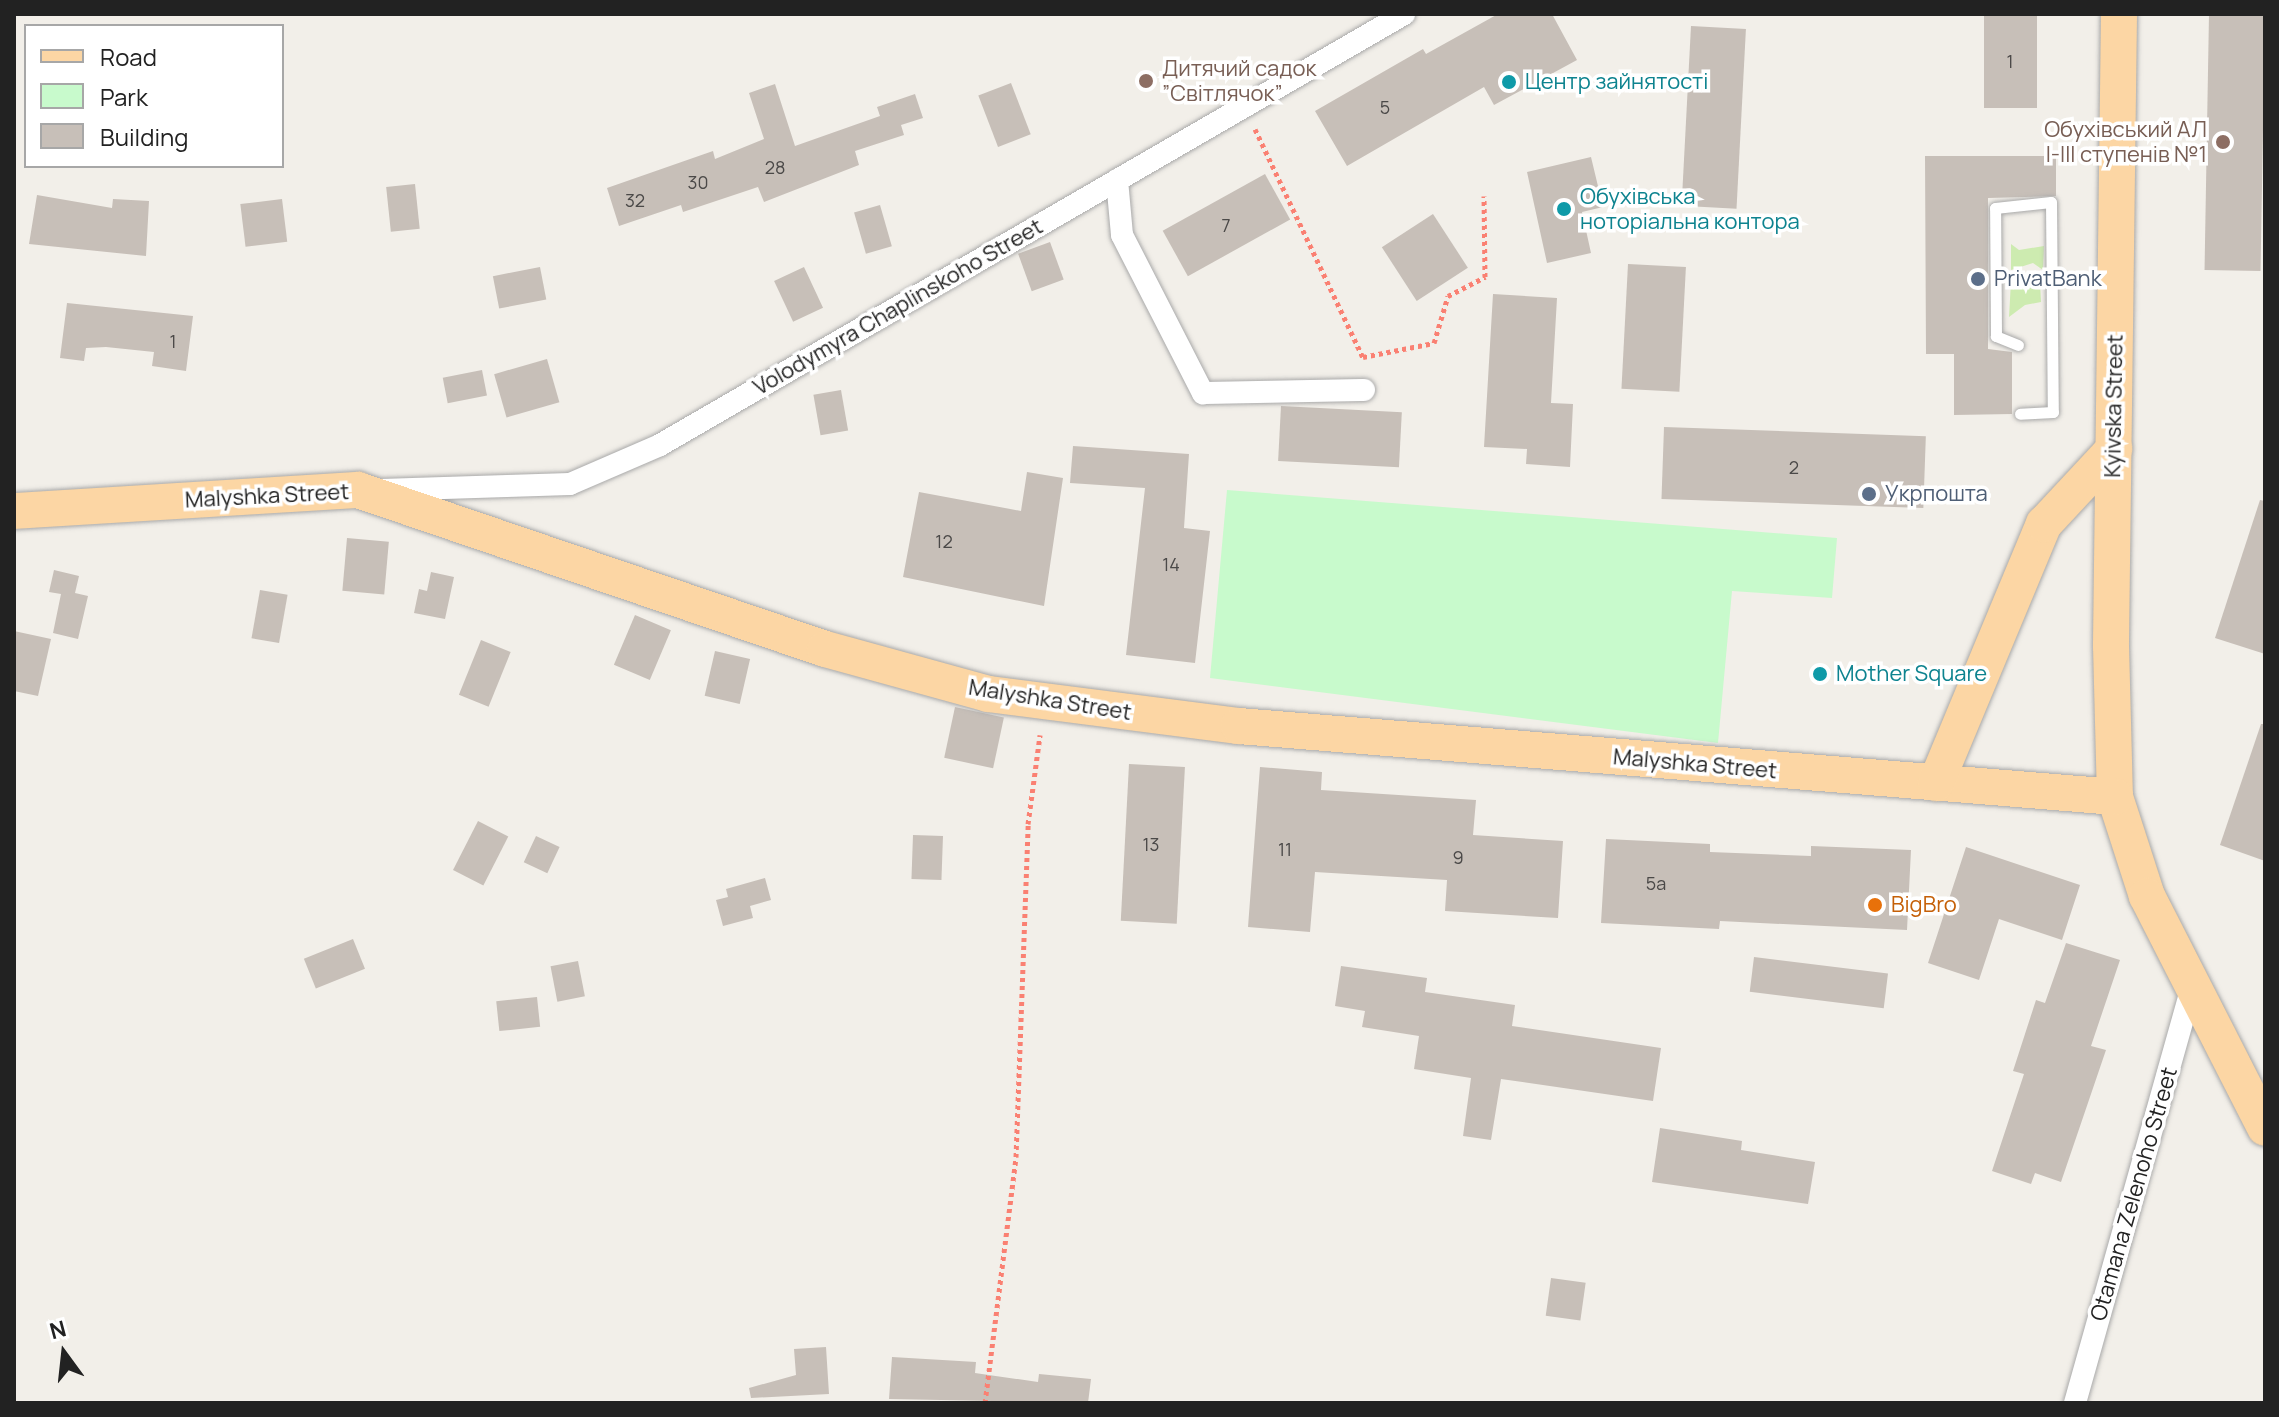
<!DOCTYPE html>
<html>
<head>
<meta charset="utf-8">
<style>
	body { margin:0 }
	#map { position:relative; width:2279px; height:1417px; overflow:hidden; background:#f2efe9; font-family:Manrope,sans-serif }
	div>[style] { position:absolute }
	.grass>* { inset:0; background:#cdebb0 }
	.park>* { inset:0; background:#c8facc }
	.building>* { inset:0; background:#c7bfb8; transform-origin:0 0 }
	.path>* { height:5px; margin-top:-2.5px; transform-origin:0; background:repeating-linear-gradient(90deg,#fa8072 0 4px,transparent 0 8px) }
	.roads { filter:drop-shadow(0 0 2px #a9a9a9) drop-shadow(0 0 2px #a9a9a9) }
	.service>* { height:11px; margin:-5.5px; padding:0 5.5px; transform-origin:5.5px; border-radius:5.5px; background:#fff }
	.minor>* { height:22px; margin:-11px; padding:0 11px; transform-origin:11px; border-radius:11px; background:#fff }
	.primary>* { height:36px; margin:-18px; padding:0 18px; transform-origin:18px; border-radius:18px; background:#fcd6a4 }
	.dots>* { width:22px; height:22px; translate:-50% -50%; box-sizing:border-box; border:4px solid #fff; border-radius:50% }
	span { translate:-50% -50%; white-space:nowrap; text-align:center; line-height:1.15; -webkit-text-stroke:7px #fff; paint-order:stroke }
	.number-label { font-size:18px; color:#4b4948 }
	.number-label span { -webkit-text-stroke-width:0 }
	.education-label { font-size:22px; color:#785e54 }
	.left { translate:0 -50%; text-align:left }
	.right { translate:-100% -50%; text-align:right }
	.culture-label { font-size:22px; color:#0d838f }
	.service-label { font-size:22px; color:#4e5e75 }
	.street-label { font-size:22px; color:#222 }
	.food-label { font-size:22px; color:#c56008 }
	.frame { position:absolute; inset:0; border:16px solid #222; pointer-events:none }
	.legend { position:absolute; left:24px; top:24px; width:260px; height:144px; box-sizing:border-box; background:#fff; border:2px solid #a7a7a7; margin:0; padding:10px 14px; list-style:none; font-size:24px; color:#222 }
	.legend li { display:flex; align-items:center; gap:16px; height:40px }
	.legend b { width:40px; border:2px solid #a7a7a7 }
	.north { position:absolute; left:24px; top:1313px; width:80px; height:80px; -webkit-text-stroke:6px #fff; paint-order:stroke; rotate:345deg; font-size:22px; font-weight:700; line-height:32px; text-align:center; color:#222 }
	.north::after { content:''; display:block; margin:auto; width:28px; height:36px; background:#222; clip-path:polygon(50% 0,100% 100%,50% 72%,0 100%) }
</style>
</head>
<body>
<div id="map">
	<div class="grass">
		<div style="clip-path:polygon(2011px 244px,2019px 250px,2044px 246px,2043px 270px,2033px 263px,2011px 270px)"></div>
		<div style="clip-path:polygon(2011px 281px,2028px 287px,2040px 282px,2041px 302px,2025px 305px,2009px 317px)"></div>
	</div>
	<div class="park">
		<div style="clip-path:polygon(1227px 490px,1837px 538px,1832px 598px,1732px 591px,1718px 743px,1210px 678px)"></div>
	</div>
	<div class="building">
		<div style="clip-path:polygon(1498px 14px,1552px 14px,1577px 60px,1494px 105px,1484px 87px,1347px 166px,1315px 111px,1423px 49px,1426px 54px)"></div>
		<div style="left:1984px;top:14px;width:53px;height:94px"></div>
		<div style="left:2209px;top:14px;width:56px;height:256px;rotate:1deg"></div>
		<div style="left:1691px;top:26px;width:55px;height:180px;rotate:3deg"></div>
		<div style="left:1011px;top:83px;width:55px;height:35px;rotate:69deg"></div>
		<div style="clip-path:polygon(775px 84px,795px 146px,880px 116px,877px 107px,915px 94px,923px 118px,901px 125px,904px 135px,855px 151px,859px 165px,764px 202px,758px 187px,683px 212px,681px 205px,619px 226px,607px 188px,713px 151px,715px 159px,764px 139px,749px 93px)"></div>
		<div style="clip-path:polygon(1925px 156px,2056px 156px,2056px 196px,1988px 198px,1988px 349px,2012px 352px,2012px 414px,1954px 415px,1954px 354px,1926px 354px)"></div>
		<div style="clip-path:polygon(1591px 157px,1603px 207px,1582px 212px,1591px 253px,1547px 263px,1527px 172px)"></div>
		<div style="left:1265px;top:174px;width:52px;height:117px;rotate:61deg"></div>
		<div style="left:415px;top:184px;width:45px;height:29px;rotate:84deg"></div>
		<div style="clip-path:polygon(37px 195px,112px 208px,113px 199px,149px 201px,146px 256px,29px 244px)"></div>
		<div style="left:282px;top:199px;width:43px;height:42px;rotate:83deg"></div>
		<div style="left:880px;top:205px;width:43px;height:27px;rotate:74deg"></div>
		<div style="left:1433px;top:214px;width:64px;height:61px;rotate:57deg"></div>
		<div style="left:1050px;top:242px;width:40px;height:34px;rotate:70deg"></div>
		<div style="left:1628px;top:264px;width:58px;height:125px;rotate:3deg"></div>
		<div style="left:540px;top:267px;width:33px;height:48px;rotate:79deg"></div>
		<div style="left:804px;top:267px;width:45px;height:33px;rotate:65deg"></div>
		<div style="clip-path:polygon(1493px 294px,1557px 298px,1551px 403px,1573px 404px,1570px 467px,1526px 464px,1527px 449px,1484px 447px)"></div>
		<div style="clip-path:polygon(67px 303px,193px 316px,186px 371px,152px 366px,154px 352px,106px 347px,86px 348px,84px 361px,60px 358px)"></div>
		<div style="left:547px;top:359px;width:45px;height:55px;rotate:74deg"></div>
		<div style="left:482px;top:370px;width:26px;height:40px;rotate:79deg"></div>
		<div style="left:841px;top:390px;width:41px;height:28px;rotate:80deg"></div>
		<div style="left:1281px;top:406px;width:121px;height:55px;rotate:3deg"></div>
		<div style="left:1664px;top:427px;width:262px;height:72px;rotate:2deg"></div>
		<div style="clip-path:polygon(1073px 446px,1189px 454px,1184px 528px,1210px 531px,1195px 663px,1126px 655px,1145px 488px,1070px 483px)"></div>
		<div style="clip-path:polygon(1027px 472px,1063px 478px,1044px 606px,903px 577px,919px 492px,1021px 511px)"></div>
		<div style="clip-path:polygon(2260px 500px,2265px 501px,2265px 654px,2215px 638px)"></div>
		<div style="left:347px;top:538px;width:42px;height:53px;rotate:5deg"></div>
		<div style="clip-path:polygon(54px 570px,79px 576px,75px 593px,88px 596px,78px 639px,53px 633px,61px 594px,49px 592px)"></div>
		<div style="clip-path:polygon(431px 572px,454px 577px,445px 619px,414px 613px,419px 589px,427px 591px)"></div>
		<div style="left:260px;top:590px;width:28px;height:49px;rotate:10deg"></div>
		<div style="left:635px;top:615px;width:39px;height:54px;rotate:23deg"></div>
		<div style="clip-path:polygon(14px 631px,51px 639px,38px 696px,14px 691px)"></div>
		<div style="left:481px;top:640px;width:32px;height:59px;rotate:22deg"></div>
		<div style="left:715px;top:651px;width:36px;height:46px;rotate:13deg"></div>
		<div style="left:955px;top:707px;width:50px;height:52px;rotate:12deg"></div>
		<div style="clip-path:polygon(2261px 724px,2265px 724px,2265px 861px,2220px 845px)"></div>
		<div style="left:1129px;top:764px;width:56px;height:157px;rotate:3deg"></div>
		<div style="clip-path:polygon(1260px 767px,1322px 772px,1321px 790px,1476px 800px,1473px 835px,1563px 841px,1558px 918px,1445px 911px,1447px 880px,1315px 872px,1310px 932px,1248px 927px)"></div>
		<div style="left:478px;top:821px;width:34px;height:55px;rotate:27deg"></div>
		<div style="left:913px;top:835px;width:30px;height:44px;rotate:2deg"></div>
		<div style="left:536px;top:836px;width:26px;height:29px;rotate:25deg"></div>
		<div style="clip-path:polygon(1606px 839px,1710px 844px,1710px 852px,1811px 856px,1811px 846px,1911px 850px,1907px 930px,1720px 921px,1719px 929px,1601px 923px)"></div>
		<div style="clip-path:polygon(1966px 847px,2080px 885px,2062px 940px,1999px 919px,1979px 980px,1928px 963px)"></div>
		<div style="clip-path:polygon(765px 878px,771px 900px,750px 906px,753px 918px,723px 926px,716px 900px,728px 897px,726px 889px)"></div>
		<div style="left:353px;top:939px;width:32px;height:53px;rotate:68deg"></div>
		<div style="clip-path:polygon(2066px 943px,2120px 960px,2091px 1046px,2106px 1050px,2061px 1182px,2035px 1173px,2031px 1184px,1992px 1171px,2024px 1074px,2013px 1071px,2036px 1000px,2045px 1003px)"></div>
		<div style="left:1754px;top:957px;width:135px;height:35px;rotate:7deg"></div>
		<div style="left:578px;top:961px;width:36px;height:28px;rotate:79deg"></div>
		<div style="clip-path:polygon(1341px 966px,1427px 978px,1425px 992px,1515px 1005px,1512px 1026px,1661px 1048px,1653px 1101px,1501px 1079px,1491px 1140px,1463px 1136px,1471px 1078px,1414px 1069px,1419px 1036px,1362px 1027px,1365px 1011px,1335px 1006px)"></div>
		<div style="left:537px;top:997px;width:30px;height:41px;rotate:84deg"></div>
		<div style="clip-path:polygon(1660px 1128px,1742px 1141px,1741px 1150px,1815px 1162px,1808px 1204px,1652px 1182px)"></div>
		<div style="left:1551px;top:1278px;width:35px;height:38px;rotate:8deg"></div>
		<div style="clip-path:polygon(826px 1347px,829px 1394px,751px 1398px,749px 1388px,796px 1375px,794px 1349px)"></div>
		<div style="clip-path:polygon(892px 1357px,976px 1362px,975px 1373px,1038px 1382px,1039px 1374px,1091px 1379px,1088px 1403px,889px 1399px)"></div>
	</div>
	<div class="path">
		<div style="left:1255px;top:129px;width:252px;rotate:64.7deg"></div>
		<div style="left:1363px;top:357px;width:72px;rotate:-11.2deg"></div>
		<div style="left:1434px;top:343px;width:49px;rotate:-73.4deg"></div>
		<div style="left:1448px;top:296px;width:42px;rotate:-27.2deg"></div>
		<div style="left:1485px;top:277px;width:81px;rotate:-90.7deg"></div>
		<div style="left:985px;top:1403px;width:248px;rotate:-82.8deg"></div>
		<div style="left:1016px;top:1157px;width:333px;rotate:-87.9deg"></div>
		<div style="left:1028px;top:824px;width:90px;rotate:-82.3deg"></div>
	</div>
	<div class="roads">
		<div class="service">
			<div style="left:2018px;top:345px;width:24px;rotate:-158deg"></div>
			<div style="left:1996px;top:336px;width:128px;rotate:-90.4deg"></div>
			<div style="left:1995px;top:208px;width:56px;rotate:-6.1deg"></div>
			<div style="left:2051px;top:202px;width:210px;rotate:89.5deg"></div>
			<div style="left:2053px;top:412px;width:33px;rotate:177deg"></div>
		</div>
		<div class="minor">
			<div style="left:1117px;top:180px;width:55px;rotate:84.8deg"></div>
			<div style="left:1122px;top:235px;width:178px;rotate:62.9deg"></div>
			<div style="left:1203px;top:393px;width:161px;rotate:-1.1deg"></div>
			<div style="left:381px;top:490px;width:189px;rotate:-1.8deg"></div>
			<div style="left:570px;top:484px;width:98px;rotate:-23.4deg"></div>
			<div style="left:660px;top:445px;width:860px;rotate:-30.08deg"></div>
			<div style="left:2075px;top:1403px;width:435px;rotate:-74.3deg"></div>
		</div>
		<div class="primary">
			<div style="left:2119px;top:14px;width:632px;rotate:90.73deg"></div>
			<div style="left:2111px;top:646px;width:151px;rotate:88.5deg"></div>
			<div style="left:2115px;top:797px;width:104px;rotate:72.1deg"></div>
			<div style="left:2147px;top:896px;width:260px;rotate:63deg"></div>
			<div style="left:14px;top:511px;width:345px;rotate:-3.5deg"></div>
			<div style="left:358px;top:490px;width:493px;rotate:18.8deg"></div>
			<div style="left:825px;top:649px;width:169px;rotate:15.4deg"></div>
			<div style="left:988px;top:694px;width:253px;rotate:7.3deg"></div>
			<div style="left:1239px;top:726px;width:879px;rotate:4.63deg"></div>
			<div style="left:1936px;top:783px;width:281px;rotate:-67.4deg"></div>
			<div style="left:2044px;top:524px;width:103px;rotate:-47deg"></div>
		</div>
	</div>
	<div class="dots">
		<div style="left:1146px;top:81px;background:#8d6e63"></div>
		<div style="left:1509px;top:82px;background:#0f9aa8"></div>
		<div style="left:2223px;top:142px;background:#8d6e63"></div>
		<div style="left:1564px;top:209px;background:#0f9aa8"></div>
		<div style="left:1978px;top:279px;background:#5c6f8a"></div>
		<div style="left:1869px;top:494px;background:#5c6f8a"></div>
		<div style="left:1820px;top:674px;background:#0f9aa8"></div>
		<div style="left:1875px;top:905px;background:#e8710a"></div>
	</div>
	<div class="number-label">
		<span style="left:2010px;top:61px">1</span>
		<span style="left:1385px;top:107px">5</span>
		<span style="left:775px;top:167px">28</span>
		<span style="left:698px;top:182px">30</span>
		<span style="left:635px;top:200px">32</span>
		<span style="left:1226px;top:225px">7</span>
		<span style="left:173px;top:341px">1</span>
		<span style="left:1794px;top:467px">2</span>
		<span style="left:944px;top:541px">12</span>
		<span style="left:1171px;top:564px">14</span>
		<span style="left:1151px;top:844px">13</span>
		<span style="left:1285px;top:849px">11</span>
		<span style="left:1458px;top:857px">9</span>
		<span style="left:1656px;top:883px">5а</span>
	</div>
	<div class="education-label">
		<span class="left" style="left:1162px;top:81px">Дитячий садок<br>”Світлячок”</span>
		<span class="right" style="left:2207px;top:142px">Обухівський АЛ<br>І-ІІІ ступенів №1</span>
	</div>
	<div class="culture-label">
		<span class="left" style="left:1525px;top:82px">Центр зайнятості</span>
		<span class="left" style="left:1580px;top:209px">Обухівська<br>ноторіальна контора</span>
		<span class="left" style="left:1836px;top:674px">Mother Square</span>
	</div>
	<div class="service-label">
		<span class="left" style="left:1994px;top:279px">PrivatBank</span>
		<span class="left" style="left:1885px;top:494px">Укрпошта</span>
	</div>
	<div class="street-label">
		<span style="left:898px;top:307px;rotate:-30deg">Volodymyra Chaplinskoho Street</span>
		<span style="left:2114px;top:406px;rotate:-89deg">Kyivska Street</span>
		<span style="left:267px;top:496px;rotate:-3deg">Malyshka Street</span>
		<span style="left:1050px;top:700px;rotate:9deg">Malyshka Street</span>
		<span style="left:1695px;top:764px;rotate:5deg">Malyshka Street</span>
		<span style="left:2134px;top:1194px;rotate:-74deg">Otamana Zelenoho Street</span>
	</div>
	<div class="food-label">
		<span class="left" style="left:1891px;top:905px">BigBro</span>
	</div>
	<div class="frame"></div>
	<ul class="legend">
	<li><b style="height:10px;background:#fcd6a4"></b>Road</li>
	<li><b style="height:22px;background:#c8facc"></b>Park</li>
	<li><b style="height:22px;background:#c7bfb8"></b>Building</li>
	</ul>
	<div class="north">N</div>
</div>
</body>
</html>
